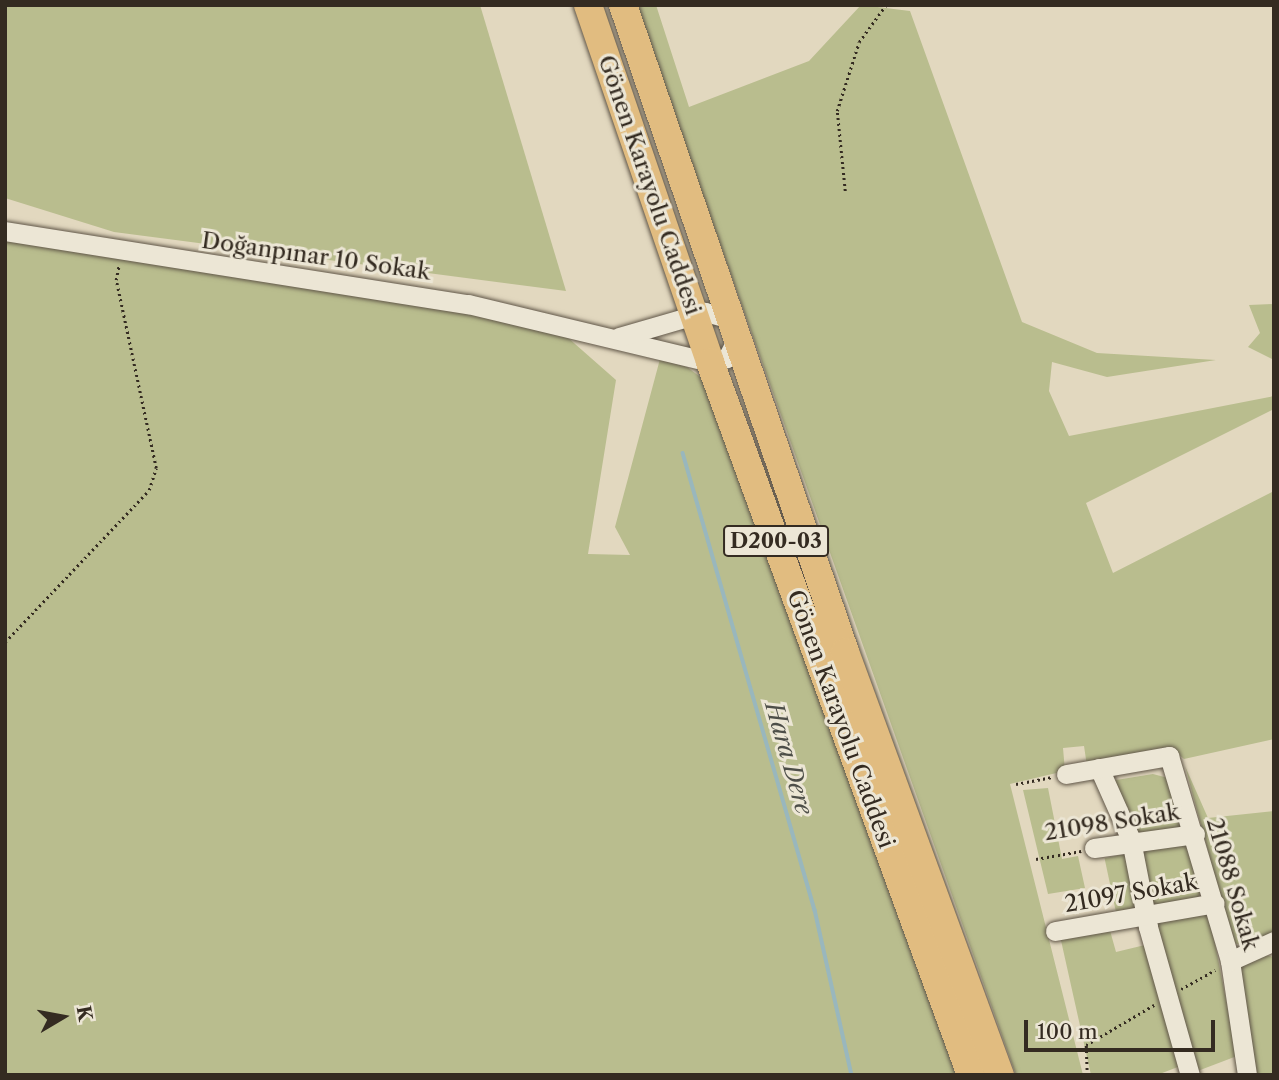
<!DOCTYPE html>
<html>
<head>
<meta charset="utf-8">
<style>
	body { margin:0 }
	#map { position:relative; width:1279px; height:1080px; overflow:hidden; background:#e2d8bf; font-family:"Libre Caslon Text",serif }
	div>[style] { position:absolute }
	.green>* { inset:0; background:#b9bd8e; transform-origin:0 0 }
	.stream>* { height:3.5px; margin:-1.75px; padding:0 1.75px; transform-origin:1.75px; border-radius:1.75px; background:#99b7bd }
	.path>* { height:2.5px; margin-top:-1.25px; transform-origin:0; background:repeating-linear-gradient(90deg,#342b21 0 2px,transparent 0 5.5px) }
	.roads { filter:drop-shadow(0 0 2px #605648) drop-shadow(0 0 2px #605648) }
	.minor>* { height:19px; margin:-9.5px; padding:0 9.5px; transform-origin:9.5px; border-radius:9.5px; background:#ece6d5 }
	.highway>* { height:28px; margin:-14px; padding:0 14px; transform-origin:14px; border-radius:14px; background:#e1bc80 }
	span { translate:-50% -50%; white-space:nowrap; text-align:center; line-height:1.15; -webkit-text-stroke:6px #ece6d5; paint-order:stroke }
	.shield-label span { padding:2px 5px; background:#ece6d5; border:2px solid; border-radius:5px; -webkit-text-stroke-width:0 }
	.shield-label { font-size:21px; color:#342b21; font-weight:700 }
	.street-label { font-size:23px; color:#342b21 }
	.water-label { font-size:24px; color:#4d4e48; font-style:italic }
	.frame { position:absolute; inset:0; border:7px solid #342b21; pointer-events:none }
	.north { position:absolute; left:28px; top:982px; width:70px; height:70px; -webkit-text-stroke:5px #ece6d5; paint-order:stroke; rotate:80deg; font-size:19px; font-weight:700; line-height:28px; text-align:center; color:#342b21 }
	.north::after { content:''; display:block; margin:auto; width:24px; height:32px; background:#342b21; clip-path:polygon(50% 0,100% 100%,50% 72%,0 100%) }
	.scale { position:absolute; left:1024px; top:1020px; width:191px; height:32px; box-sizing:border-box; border:4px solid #342b21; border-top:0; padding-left:9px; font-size:21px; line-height:24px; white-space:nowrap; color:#342b21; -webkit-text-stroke:5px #ece6d5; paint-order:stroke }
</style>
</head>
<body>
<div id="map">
	<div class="green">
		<div style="clip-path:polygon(5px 5px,480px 5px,566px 291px,114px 232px,5px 198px)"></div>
		<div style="clip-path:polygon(635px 5px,656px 5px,689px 107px,809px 61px,861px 5px,910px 11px,1022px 322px,1097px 353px,1216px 360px,1107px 377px,1052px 362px,1049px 391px,1069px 436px,1274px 396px,1274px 409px,1086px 503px,1113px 573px,1274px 491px,1274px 739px,1184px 759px,1178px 754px,1087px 766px,1084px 746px,1063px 748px,1065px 771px,1010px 784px,1083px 1075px,1016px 1075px)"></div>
		<div style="clip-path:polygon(5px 238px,418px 301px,566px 336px,616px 380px,588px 554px,630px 555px,615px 527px,660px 359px,687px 367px,711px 385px,956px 1075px,5px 1075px)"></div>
		<div style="clip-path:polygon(1274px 304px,1274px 360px,1248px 347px,1260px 333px,1249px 305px)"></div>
		<div style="clip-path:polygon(1185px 766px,1208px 818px,1274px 811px,1274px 933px,1248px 946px,1233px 943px)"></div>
		<div style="clip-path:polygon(1153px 774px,1168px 778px,1183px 829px,1138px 834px,1110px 781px)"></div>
		<div style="clip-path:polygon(1048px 788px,1062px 859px,1078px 856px,1085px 888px,1048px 894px,1023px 790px)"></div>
		<div style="clip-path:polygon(1187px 842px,1203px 890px,1197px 899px,1152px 907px,1138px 851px)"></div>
		<div style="left:1129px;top:853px;width:59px;height:25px;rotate:78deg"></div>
		<div style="clip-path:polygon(1209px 913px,1237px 1056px,1195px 1072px,1151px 920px)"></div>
		<div style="clip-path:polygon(1109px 927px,1116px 952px,1145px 945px,1183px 1065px,1157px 1075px,1091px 1075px,1060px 936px)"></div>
		<div style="clip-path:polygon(1264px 955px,1274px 957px,1274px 1075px,1255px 1075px,1238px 965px)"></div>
	</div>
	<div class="stream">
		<div style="left:683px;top:453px;width:476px;rotate:73.9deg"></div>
		<div style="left:815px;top:910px;width:169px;rotate:77.4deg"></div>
	</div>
	<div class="path">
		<div style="left:845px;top:191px;width:80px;rotate:-95.7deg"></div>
		<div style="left:837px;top:111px;width:72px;rotate:-72.3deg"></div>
		<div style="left:859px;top:42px;width:46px;rotate:-53.9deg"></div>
		<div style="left:5px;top:642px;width:209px;rotate:-46.5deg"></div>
		<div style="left:149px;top:490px;width:23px;rotate:-72deg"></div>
		<div style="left:156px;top:468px;width:192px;rotate:-102deg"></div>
		<div style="left:116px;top:280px;width:16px;rotate:-79deg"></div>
		<div style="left:1016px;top:784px;width:37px;rotate:-11deg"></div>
		<div style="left:1036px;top:859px;width:46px;rotate:-10.1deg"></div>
		<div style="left:1181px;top:989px;width:39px;rotate:-29deg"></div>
		<div style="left:1087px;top:1075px;width:30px;rotate:-92deg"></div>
		<div style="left:1086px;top:1045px;width:79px;rotate:-30.5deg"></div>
	</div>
	<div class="roads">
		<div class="minor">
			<div style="left:5px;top:231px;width:469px;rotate:9deg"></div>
			<div style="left:468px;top:304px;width:249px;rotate:13.5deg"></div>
			<div style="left:710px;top:362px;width:17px;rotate:-13deg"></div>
			<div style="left:727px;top:358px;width:26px;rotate:-62deg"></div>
			<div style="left:739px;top:335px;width:23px;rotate:-130deg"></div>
			<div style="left:724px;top:317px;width:20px;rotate:-165deg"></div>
			<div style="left:705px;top:312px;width:90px;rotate:163.8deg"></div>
			<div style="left:1099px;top:768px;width:79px;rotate:66deg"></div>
			<div style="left:1131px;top:840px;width:89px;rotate:78.9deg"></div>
			<div style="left:1148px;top:927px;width:154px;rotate:74.2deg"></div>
			<div style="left:1066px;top:774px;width:105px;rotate:-9.9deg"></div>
			<div style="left:1169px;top:756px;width:214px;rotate:73.4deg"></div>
			<div style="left:1230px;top:961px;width:115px;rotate:81.5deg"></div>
			<div style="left:1094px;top:848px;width:102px;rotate:-7.9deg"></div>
			<div style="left:1055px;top:931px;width:162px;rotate:-9.9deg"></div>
			<div style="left:1230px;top:961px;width:48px;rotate:-24.4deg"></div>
		</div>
		<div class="highway">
			<div style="left:588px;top:5px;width:377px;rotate:71.1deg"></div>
			<div style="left:710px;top:362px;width:759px;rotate:69.89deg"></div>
			<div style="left:623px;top:5px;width:684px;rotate:71.06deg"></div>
			<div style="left:845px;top:652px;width:451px;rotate:69.9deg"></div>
		</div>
	</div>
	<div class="shield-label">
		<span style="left:776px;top:541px">D200-03</span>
	</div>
	<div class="street-label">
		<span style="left:650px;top:185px;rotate:71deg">Gönen Karayolu Caddesi</span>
		<span style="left:316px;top:256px;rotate:8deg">Doğanpınar 10 Sokak</span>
		<span style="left:841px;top:719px;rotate:70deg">Gönen Karayolu Caddesi</span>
		<span style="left:1112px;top:822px;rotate:-9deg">21098 Sokak</span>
		<span style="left:1233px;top:884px;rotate:74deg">21088 Sokak</span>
		<span style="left:1131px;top:893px;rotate:-10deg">21097 Sokak</span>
	</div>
	<div class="water-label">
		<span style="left:789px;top:758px;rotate:74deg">Hara Dere</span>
	</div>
	<div class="frame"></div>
	<div class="north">K</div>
	<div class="scale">100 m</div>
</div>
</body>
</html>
